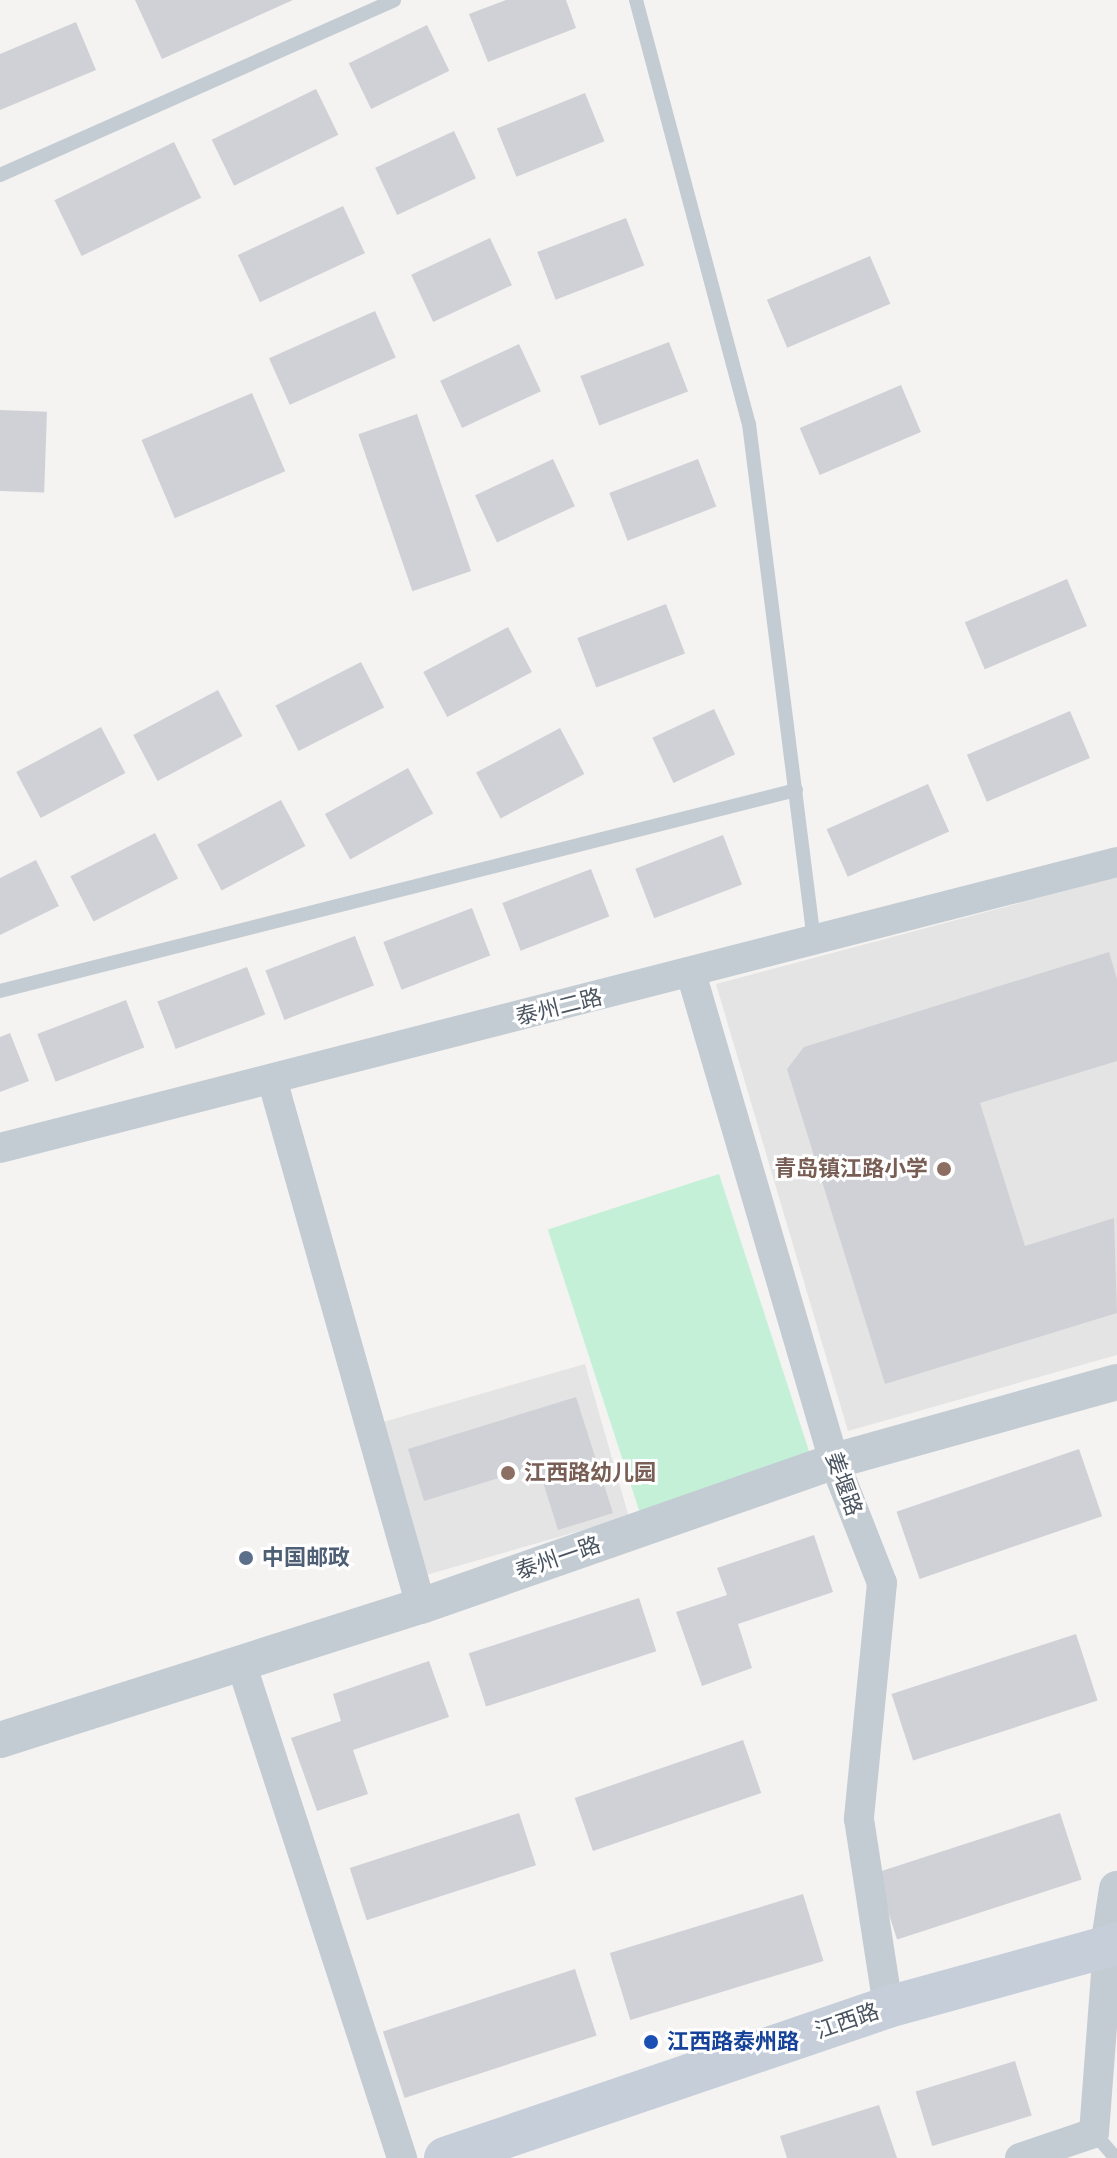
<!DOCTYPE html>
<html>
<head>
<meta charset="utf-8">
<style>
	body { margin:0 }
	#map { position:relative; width:1117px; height:2158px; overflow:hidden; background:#f4f3f2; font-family:Montserrat,"Noto Sans SC",sans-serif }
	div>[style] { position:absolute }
	.education>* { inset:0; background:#e5e4e4; transform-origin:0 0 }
	.green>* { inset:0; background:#c3f0d7; transform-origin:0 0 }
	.building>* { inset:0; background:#cfd1d6; transform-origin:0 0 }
	.service>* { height:14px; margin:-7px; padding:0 7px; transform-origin:7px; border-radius:7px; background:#c4ccd3 }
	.minor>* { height:30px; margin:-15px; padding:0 15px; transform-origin:15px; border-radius:15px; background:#c4ccd3 }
	.tertiary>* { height:36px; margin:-18px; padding:0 18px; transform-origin:18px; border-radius:18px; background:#c4ccd3 }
	.secondary>* { height:42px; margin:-21px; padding:0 21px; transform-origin:21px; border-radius:21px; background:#c6ceda }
	.dots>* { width:22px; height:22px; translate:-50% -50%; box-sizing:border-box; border:4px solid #fff; border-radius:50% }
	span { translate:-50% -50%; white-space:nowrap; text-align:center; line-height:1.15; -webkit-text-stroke:6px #fff; paint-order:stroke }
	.street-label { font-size:22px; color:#4a5460 }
	.education-label { font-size:22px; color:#785e54; font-weight:700 }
	.right { translate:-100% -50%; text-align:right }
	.left { translate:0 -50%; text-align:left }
	.service-label { font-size:22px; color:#4e5e75; font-weight:700 }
	.transit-label { font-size:22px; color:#164399; font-weight:700 }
</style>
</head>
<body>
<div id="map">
	<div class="education">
		<div style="clip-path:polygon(1117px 877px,1117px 1355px,848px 1431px,716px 984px)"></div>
		<div style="left:585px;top:1364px;width:159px;height:210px;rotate:74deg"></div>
	</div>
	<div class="green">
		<div style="left:719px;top:1174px;width:298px;height:180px;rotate:72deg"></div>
	</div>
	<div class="building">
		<div style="clip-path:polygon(135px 0,293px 0,162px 59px)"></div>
		<div style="clip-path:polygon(506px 0,566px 0,576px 28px,488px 62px,469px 14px)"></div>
		<div style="clip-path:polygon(76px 22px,96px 70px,0 110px,0 54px)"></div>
		<div style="left:427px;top:25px;width:51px;height:87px;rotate:64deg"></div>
		<div style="left:316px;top:89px;width:51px;height:116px;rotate:64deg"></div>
		<div style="left:585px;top:93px;width:52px;height:95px;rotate:68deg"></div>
		<div style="left:454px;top:131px;width:52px;height:87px;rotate:65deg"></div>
		<div style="left:174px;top:142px;width:62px;height:133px;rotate:64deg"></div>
		<div style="left:343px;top:206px;width:52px;height:116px;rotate:65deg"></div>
		<div style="left:626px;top:218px;width:51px;height:95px;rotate:69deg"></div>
		<div style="left:490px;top:238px;width:52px;height:87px;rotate:65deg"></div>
		<div style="left:870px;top:256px;width:52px;height:112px;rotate:67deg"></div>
		<div style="left:375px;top:311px;width:51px;height:116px;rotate:66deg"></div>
		<div style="left:669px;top:342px;width:53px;height:95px;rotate:69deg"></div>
		<div style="left:519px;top:344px;width:52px;height:87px;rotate:65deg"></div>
		<div style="left:901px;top:385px;width:51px;height:110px;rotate:67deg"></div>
		<div style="left:252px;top:393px;width:85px;height:120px;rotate:67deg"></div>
		<div style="left:0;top:410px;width:47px;height:81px;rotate:2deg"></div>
		<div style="left:417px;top:414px;width:166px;height:62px;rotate:71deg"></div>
		<div style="left:553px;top:459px;width:52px;height:86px;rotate:65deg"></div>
		<div style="left:698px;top:459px;width:51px;height:95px;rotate:69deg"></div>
		<div style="left:1067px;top:579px;width:51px;height:111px;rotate:67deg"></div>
		<div style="left:666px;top:604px;width:53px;height:95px;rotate:69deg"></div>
		<div style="left:508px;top:627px;width:51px;height:96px;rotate:62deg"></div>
		<div style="left:361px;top:662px;width:51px;height:96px;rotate:63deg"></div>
		<div style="left:218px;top:690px;width:52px;height:96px;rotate:62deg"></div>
		<div style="left:714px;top:709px;width:50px;height:68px;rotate:65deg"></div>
		<div style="left:1070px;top:711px;width:51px;height:112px;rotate:67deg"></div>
		<div style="left:101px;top:727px;width:52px;height:96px;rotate:62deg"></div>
		<div style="left:560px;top:728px;width:52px;height:95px;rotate:62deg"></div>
		<div style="left:408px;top:768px;width:52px;height:95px;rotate:61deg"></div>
		<div style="left:928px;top:784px;width:52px;height:111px;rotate:66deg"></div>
		<div style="left:281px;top:800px;width:52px;height:95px;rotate:62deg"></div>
		<div style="left:155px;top:833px;width:51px;height:95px;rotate:63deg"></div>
		<div style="left:723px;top:835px;width:53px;height:94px;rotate:69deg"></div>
		<div style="clip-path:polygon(36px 860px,59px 906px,0 935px,0 878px)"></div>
		<div style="left:591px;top:869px;width:51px;height:95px;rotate:69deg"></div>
		<div style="left:472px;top:908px;width:51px;height:95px;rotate:69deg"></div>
		<div style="left:355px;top:936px;width:53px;height:96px;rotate:69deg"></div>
		<div style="clip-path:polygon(1109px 952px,1117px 979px,1117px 1061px,980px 1103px,1025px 1246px,1114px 1218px,1117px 1313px,885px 1384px,787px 1069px,804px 1047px)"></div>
		<div style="left:247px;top:967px;width:51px;height:96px;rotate:69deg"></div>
		<div style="left:126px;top:1000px;width:51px;height:95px;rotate:69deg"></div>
		<div style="clip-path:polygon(10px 1033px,29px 1081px,0 1092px,0 1037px)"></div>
		<div style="clip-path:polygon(576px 1397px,613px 1513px,558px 1530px,538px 1466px,424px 1501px,408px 1449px)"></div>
		<div style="left:1079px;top:1449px;width:71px;height:193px;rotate:71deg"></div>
		<div style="clip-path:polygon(814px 1535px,833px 1592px,738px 1624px,752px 1668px,702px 1686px,676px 1612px,727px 1595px,717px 1568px)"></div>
		<div style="left:639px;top:1598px;width:56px;height:179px;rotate:72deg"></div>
		<div style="left:1076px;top:1634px;width:70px;height:194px;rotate:72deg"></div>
		<div style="clip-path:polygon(429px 1661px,449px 1717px,353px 1750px,368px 1794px,317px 1811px,291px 1738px,341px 1721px,333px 1694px)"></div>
		<div style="left:743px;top:1740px;width:56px;height:178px;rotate:71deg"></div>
		<div style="left:519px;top:1813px;width:55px;height:178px;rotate:72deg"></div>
		<div style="left:1060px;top:1813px;width:70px;height:194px;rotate:72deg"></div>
		<div style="left:803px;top:1894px;width:70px;height:202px;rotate:73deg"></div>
		<div style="left:575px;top:1969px;width:70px;height:202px;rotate:72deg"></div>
		<div style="left:1015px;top:2061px;width:57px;height:104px;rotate:73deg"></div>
		<div style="clip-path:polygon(879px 2105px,897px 2158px,787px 2158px,780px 2136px)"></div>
	</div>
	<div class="service">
		<div style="left:636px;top:0;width:439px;rotate:75.1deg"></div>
		<div style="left:749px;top:424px;width:521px;rotate:82.83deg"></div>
		<div style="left:0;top:175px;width:431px;rotate:-23.9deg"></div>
		<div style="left:0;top:991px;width:821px;rotate:-14.17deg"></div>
		<div style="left:1094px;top:2133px;width:33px;rotate:49deg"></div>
	</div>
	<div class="minor">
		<div style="left:691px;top:973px;width:509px;rotate:73.67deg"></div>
		<div style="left:834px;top:1461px;width:131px;rotate:68.5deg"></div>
		<div style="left:882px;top:1583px;width:237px;rotate:95.6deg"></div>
		<div style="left:859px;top:1819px;width:190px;rotate:81.2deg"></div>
		<div style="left:272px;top:1079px;width:548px;rotate:74.21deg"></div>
		<div style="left:0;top:1148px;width:1153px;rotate:-14.36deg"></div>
		<div style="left:241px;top:1663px;width:521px;rotate:71.98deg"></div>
		<div style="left:1020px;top:2158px;width:78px;rotate:-18.7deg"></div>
		<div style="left:1094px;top:2133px;width:187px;rotate:-85.7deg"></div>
	</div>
	<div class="tertiary">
		<div style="left:0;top:1740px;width:442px;rotate:-17.7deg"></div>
		<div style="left:421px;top:1606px;width:438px;rotate:-19.3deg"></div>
		<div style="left:834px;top:1461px;width:294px;rotate:-15.6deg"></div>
		<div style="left:1108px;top:1947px;width:59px;rotate:-81.2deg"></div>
	</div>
	<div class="secondary">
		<div style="left:445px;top:2158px;width:468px;rotate:-18.8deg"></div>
		<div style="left:888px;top:2007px;width:238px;rotate:-15.4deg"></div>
	</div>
	<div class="dots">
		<div style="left:944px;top:1169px;background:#8d6e63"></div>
		<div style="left:508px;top:1473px;background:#8d6e63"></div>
		<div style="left:246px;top:1558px;background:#5c6f8a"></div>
		<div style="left:651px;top:2042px;background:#1a4fb4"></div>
	</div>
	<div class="street-label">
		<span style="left:559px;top:1007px;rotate:-14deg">泰州二路</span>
		<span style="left:844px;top:1484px;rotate:70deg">姜堰路</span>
		<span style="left:558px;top:1558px;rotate:-19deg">泰州一路</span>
		<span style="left:847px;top:2021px;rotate:-19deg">江西路</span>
	</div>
	<div class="education-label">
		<span class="right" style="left:928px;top:1169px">青岛镇江路小学</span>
		<span class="left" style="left:524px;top:1473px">江西路幼儿园</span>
	</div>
	<div class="service-label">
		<span class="left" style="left:262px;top:1558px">中国邮政</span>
	</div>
	<div class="transit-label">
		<span class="left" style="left:667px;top:2042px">江西路泰州路</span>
	</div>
</div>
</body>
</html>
